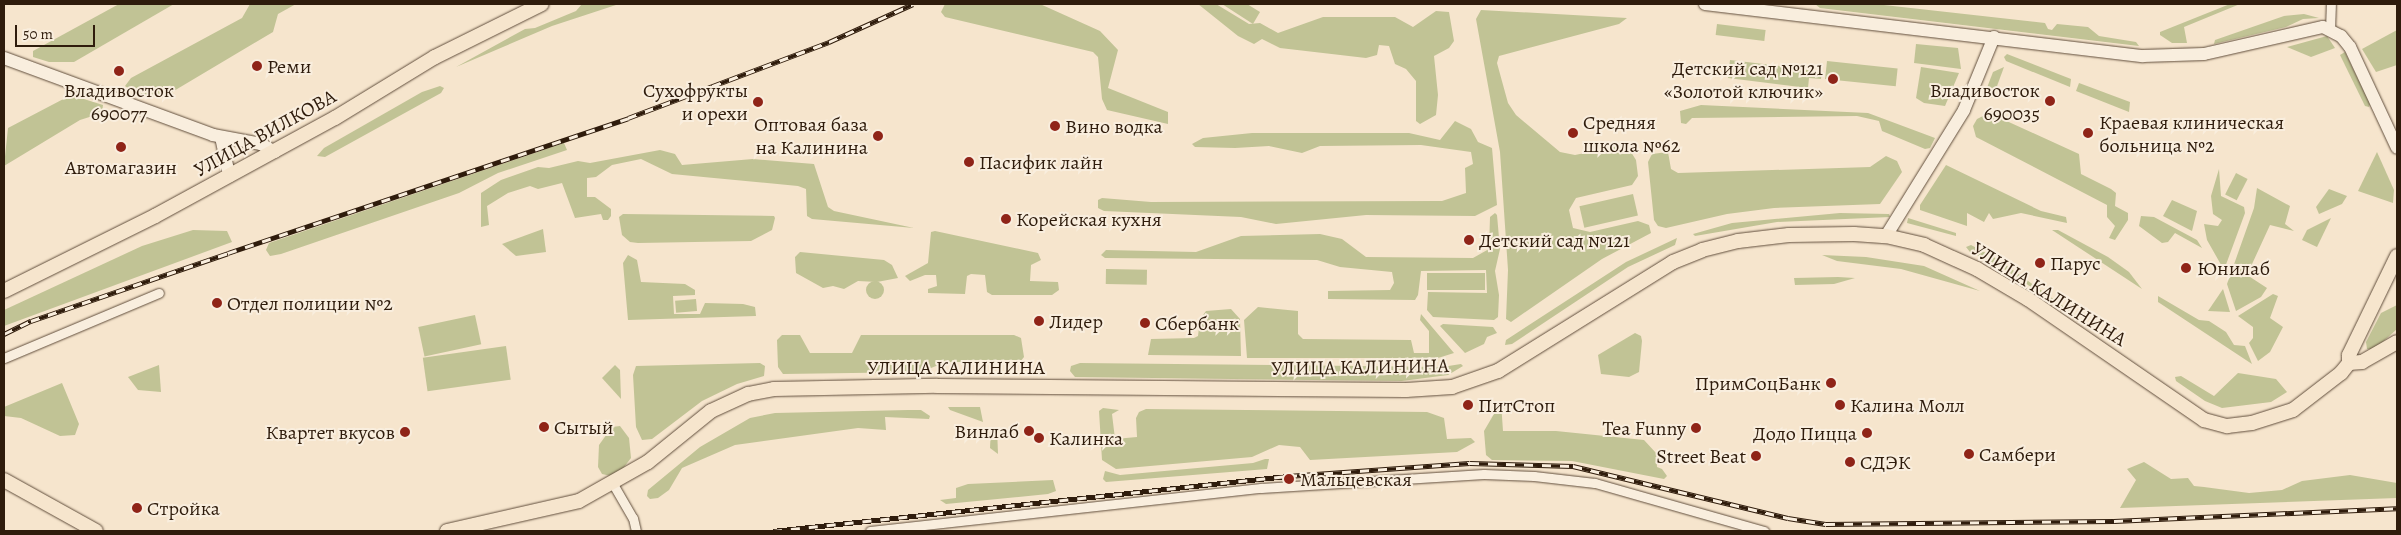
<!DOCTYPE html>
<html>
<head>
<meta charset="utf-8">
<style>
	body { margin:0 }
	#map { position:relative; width:2401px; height:535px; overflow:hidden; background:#f6e5cd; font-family:Alegreya,serif }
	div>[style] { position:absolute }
	.green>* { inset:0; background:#c1c395; transform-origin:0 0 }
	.round { border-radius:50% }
	.roads { filter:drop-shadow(0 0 1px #614e3c) drop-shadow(0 0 1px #614e3c) }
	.street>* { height:9px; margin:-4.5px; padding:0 4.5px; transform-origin:4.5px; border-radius:4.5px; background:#f9eede }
	.secondary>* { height:12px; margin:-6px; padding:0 6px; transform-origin:6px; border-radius:6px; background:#f9eede }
	.primary>* { height:14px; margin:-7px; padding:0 7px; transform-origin:7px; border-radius:7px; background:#f6e5cd }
	.rail>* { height:5px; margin-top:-2.5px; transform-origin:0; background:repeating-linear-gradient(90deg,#f9eede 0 9px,#2f1c0c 0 18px); box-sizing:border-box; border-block:1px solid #2f1c0c }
	.dots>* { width:14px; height:14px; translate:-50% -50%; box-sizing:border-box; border:2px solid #f9eede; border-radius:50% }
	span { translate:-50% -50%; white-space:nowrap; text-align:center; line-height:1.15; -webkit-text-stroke:4px #f9eede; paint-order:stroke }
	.poi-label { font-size:20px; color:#2f1c0c }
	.left { translate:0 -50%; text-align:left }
	.right { translate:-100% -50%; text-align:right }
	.street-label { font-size:20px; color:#2f1c0c }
	.frame { position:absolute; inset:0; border:5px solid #2f1c0c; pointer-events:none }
	.scale { position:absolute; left:15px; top:25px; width:80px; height:22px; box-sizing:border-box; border:2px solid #2f1c0c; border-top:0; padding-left:6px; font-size:15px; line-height:18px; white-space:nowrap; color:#2f1c0c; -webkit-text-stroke:4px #f9eede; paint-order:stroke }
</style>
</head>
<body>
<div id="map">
	<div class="green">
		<div style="clip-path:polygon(119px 4px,174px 4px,74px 62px,49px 62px,33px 57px,33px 51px)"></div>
		<div style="clip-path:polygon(250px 4px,296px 4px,278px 14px,273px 32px,162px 98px,135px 93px,125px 86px,131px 78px,242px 18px)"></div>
		<div style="clip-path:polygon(582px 4px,619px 4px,552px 26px,456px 67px,525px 29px,535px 28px,576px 11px)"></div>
		<div style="clip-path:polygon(945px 4px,1040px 4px,1100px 31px,1118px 50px,1108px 88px,1168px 112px,1168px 124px,1107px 110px,1102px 99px,1098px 57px,1093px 52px,945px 17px,941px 12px)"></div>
		<div style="clip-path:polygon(1198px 4px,1216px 4px,1249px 24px,1260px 23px,1278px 33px,1323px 17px,1395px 17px,1413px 27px,1436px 11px,1449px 12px,1454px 41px,1449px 48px,1434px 56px,1438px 95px,1436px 115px,1420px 124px,1416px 121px,1416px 81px,1406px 69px,1395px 64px,1389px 46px,1379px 45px,1377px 55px,1366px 58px,1280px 48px,1262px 39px,1254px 44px,1238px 36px)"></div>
		<div style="clip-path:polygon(1222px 4px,1247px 4px,1260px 12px,1253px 24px)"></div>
		<div style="clip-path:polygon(1815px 4px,1875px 4px,2045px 23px,2048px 29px,2052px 30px,2057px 24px,2088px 27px,2099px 36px,2136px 42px,2139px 46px,1820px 8px)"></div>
		<div style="clip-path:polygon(2230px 4px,2240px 4px,2184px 27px,2187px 43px,2172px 43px,2160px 35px,2160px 32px)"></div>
		<div style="clip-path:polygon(1481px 10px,1627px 18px,1619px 24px,1499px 56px,1497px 63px,1508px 103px,1516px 115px,1560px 152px,1575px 155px,1618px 146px,1629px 149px,1636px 160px,1638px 176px,1632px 185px,1576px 198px,1569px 210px,1573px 228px,1590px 232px,1638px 221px,1649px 225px,1651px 233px,1602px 259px,1511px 322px,1506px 319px,1508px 270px,1500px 152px,1476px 19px)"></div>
		<div style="clip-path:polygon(2304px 14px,2319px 18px,2303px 19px,2286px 27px,2214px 44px,2215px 40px,2284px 16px)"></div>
		<div style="left:1717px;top:24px;width:49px;height:11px;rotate:7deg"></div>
		<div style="clip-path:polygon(2397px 30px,2397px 65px,2376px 72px,2362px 49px)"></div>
		<div style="clip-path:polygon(2327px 36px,2335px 48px,2311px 57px,2287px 47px)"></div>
		<div style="clip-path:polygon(1916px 44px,1958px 48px,1961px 69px,1914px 63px)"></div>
		<div style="clip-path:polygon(2345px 52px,2370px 104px,2369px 107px,2365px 106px,2340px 55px)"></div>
		<div style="clip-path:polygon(2007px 54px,2071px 79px,2070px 87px,2006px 61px,2004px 57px)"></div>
		<div style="clip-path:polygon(1730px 60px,1822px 71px,1821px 79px,1809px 78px,1808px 88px,1728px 78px)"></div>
		<div style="left:1827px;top:61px;width:71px;height:18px;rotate:6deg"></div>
		<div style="clip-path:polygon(1921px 67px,1959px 73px,1945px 106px,1924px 103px,1916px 98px)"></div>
		<div style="clip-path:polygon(2004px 67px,1993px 97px,1990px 98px,1985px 93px,1993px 72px)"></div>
		<div style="clip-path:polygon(2079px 83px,2130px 102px,2129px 112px,2076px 91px)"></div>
		<div style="clip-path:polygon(440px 86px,444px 88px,441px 93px,325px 157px,317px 156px,324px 148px,422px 92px)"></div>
		<div style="clip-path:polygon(71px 95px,103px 105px,102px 113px,80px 120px,4px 166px,8px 128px)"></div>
		<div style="clip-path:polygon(1701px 105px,1868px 113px,1935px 138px,1930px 148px,1925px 149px,1882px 131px,1879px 121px,1857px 116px,1692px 118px,1686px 124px,1681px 123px,1680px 111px)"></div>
		<div style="clip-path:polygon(1989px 113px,2079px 154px,2081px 174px,2111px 189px,2116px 193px,2115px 206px,2128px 213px,2128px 220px,2115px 240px,2109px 238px,2115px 226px,2107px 217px,2107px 205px,1976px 137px,1973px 126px,1977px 119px)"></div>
		<div style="clip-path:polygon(1455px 121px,1471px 129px,1478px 142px,1492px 148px,1497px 205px,1475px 216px,1366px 215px,1276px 224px,1241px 217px,1104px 211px,1098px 208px,1098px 200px,1102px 198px,1151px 202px,1442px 201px,1466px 193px,1465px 168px,1473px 164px,1471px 152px,1421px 145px,1320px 146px,1302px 153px,1269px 146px,1235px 148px,1195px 147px,1192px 144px,1203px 138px,1252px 133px,1409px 133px,1440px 140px)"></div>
		<div style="clip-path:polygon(564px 143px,567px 150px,498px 173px,459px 193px,281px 254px,270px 256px,266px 250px,269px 243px)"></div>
		<div style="clip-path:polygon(660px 150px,675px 154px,682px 165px,753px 159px,814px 164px,828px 207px,834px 211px,914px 228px,812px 219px,807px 216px,806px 189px,798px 186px,672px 174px,641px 159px,612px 165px,596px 177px,587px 178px,587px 197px,595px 197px,611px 209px,611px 216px,608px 220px,603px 220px,601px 214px,575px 218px,562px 183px,538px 189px,530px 186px,508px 193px,487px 206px,489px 225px,481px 227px,481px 193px,501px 180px,538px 167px,549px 168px,578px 161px,590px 163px)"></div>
		<div style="clip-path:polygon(1668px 152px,1671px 169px,1678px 173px,1870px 167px,1886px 156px,1897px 161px,1902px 172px,1880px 204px,1774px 208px,1727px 214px,1666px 228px,1658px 226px,1654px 220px,1648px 162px,1652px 154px)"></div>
		<div style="clip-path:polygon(2377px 152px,2394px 190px,2393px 203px,2358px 191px)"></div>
		<div style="clip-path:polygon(1946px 165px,2041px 211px,2066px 217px,2067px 223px,2021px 213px,1993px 219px,1989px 213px,1984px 222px,1967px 213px,1967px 226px,1920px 210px,1920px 205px)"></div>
		<div style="clip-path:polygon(2219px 169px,2221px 196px,2244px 207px,2245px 213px,2224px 270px,2207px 240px,2204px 224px,2218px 226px,2222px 220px,2213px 214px,2211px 196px)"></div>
		<div style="left:2236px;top:173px;width:13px;height:24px;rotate:27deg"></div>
		<div style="clip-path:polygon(2257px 188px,2290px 206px,2285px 224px,2294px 231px,2270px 225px,2247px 275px,2267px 288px,2261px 297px,2236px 311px,2227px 284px,2254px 208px)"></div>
		<div style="clip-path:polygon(2329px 189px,2347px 196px,2342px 204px,2319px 214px,2316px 207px)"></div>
		<div style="left:1633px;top:194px;width:22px;height:55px;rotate:77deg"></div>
		<div style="clip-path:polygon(2172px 200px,2197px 211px,2192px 231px,2163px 216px)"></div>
		<div style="clip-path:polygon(1495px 213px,1497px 215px,1500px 249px,1495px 271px,1499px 295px,1498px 317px,1494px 320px,1433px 317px,1427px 310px,1428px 292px,1487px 293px,1486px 270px,1421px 271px,1418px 295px,1415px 300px,1328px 299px,1328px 291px,1390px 290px,1394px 283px,1392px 272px,1340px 267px,1317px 260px,1105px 258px,1101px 255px,1106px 250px,1196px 252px,1241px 236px,1320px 234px,1342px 239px,1366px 257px,1473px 258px,1489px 249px,1490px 217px)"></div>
		<div style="clip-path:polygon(1840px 213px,1889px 214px,1890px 217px,1777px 222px,1695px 236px,1693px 234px,1732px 223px)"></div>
		<div style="clip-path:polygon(623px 214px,774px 216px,775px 218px,772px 230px,751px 241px,638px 243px,630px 242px,622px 235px,619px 217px)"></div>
		<div style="clip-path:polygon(2141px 216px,2154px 217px,2197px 240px,2202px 248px,2175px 233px,2168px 242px,2162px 243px,2139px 226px)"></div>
		<div style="clip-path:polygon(1908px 218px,1956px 233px,1956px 236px,1907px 223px)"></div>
		<div style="clip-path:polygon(2331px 218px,2317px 247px,2302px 240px,2307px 230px)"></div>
		<div style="clip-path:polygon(543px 229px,546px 252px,516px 256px,502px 244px)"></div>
		<div style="clip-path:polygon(193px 230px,227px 231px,232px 242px,4px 326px,4px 310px,142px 246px)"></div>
		<div style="clip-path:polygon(2052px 230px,2058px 230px,2108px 257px,2129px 272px,2142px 289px)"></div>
		<div style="clip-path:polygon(935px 231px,1038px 253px,1041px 260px,1031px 265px,1030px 281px,1058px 282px,1059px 290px,1052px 295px,992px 295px,987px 292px,985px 275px,971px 274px,967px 276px,965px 294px,928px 293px,928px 289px,937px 286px,936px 275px,925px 275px,910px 281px,905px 276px,928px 263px,931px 232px)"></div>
		<div style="clip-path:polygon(1677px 238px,1675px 245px,1628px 267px,1512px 344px,1505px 345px,1506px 340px,1626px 262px)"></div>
		<div style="clip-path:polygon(1971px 245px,1999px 260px,2109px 339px,1998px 265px,1970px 252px,1966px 247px)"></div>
		<div style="clip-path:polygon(800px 252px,884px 260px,892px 265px,898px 278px,877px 282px,858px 281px,844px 289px,833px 286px,823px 288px,796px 273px,795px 257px)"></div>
		<div style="clip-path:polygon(628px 255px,637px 260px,641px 282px,685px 284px,695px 290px,695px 295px,673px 296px,674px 314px,700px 314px,705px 303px,743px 304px,755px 307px,756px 316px,628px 320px,623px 263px)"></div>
		<div style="clip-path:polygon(1822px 255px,1866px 257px,1924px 266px,1980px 291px,1901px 269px,1837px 261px)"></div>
		<div style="left:1106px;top:269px;width:41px;height:15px;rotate:1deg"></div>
		<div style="left:1427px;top:273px;width:58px;height:17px"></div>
		<div style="clip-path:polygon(1794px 278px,1838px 277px,1855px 278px,1834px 284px,1795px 285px)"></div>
		<div class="round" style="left:866px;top:281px;width:18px;height:18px"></div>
		<div style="clip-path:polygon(2223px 289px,2230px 312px,2208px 311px)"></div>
		<div style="clip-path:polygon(2273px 294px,2278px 296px,2270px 318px,2283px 327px,2270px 352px,2258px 361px,2249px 343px,2253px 338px,2253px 327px,2238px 316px)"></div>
		<div style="clip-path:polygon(2158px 296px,2199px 320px,2209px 321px,2226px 332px,2234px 345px,2245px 346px,2252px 364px,2158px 302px)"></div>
		<div style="left:696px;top:299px;width:12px;height:21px;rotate:85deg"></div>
		<div style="clip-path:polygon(2397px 305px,2397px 329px,2375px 349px,2367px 349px,2366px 342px,2381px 313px)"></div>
		<div style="clip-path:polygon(1258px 307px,1298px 311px,1298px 334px,1303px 339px,1411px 340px,1414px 353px,1429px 353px,1429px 331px,1420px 320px,1421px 314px,1454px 353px,1438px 358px,1247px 358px,1244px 320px)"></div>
		<div style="clip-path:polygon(1231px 309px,1240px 319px,1241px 356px,1148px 355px,1151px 339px,1194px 338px,1198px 336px,1200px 319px,1206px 311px)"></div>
		<div style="left:475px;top:315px;width:30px;height:58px;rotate:78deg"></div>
		<div style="clip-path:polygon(1443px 324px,1493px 327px,1497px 333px,1487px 337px,1484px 344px,1465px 353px,1440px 326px)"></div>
		<div style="clip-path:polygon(1635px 333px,1641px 336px,1642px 341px,1639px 372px,1629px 377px,1601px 374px,1598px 355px)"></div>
		<div style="clip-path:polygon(782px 335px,800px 335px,810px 353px,852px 353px,861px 335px,1014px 335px,1021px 338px,1024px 357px,1020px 362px,946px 362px,921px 372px,783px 374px,778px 367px,777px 340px)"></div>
		<div style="left:506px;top:346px;width:34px;height:84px;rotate:82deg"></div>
		<div style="clip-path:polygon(760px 363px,765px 366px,764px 376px,737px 384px,702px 401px,652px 439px,642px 440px,636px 427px,633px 375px,636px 366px)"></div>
		<div style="clip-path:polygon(1080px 363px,1442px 367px,1461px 364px,1463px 366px,1448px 375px,1402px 381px,1075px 377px,1070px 371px,1071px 366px)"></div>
		<div style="clip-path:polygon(159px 365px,161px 392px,138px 390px,128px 377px)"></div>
		<div style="clip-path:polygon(615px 365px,620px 370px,621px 399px,602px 378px)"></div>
		<div style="clip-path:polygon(2238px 373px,2276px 379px,2287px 392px,2271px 402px,2222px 408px,2205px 401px,2176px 381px,2175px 377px,2181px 376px,2214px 396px)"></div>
		<div style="clip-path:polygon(62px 383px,79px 424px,75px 435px,60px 436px,21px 418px,4px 416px,4px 407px)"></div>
		<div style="clip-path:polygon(1501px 402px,1503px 431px,1556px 431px,1644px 440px,1656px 453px,1657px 467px,1662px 469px,1667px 476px,1664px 479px,1572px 461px,1492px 460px,1486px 455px,1484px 431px)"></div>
		<div style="clip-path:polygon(948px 407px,980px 407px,983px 422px,950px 410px)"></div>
		<div style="clip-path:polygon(1103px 408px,1119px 410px,1112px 414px,1115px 439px,1137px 437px,1136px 418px,1139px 412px,1146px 409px,1427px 412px,1444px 418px,1447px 439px,1471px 438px,1475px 442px,1457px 452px,1310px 460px,1300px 447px,1279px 445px,1252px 457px,1116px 469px,1102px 460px,1099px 411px)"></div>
		<div style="clip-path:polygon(908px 410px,921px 410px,930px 416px,929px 419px,885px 417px,886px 430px,858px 428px,735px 445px,682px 468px,669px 490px,658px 498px,650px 499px,647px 496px,648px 490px,700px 447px,750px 418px,775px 413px)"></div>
		<div style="clip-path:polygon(620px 426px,629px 438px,631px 458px,621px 471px,611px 476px,602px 474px,598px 467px,599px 445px,612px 427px)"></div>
		<div style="clip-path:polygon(997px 427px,998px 454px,990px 448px,991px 428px)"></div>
		<div style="clip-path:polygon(1265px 459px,1269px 459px,1267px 469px,1106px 482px,1103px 479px,1105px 471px,1120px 475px,1253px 463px)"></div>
		<div style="clip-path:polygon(2144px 462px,2171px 479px,2188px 478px,2194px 486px,2204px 487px,2249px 493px,2282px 490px,2302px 481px,2350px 475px,2397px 483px,2397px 498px,2120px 508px,2136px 480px,2127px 469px)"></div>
		<div style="clip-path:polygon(1053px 480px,1056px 491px,1048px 494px,946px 504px,940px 500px,956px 498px,956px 488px,968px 484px)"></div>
	</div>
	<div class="roads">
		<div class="street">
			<div style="left:2330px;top:30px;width:26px;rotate:-88deg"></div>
			<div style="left:4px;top:358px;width:168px;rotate:-22.8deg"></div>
			<div style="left:613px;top:484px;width:39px;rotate:60deg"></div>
			<div style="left:633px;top:518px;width:13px;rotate:77deg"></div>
			<div style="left:870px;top:531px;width:393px;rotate:-6.3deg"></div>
			<div style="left:1261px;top:488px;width:223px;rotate:-3.6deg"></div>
			<div style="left:1484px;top:474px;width:50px;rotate:2.3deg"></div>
			<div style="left:1534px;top:476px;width:61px;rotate:6.5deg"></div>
			<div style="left:1595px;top:483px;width:176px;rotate:15.9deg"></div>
		</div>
		<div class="secondary">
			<div style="left:1705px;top:4px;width:441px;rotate:6.8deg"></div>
			<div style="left:2143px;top:56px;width:61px;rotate:-1.9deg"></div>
			<div style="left:2204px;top:54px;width:122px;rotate:-12.8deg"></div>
			<div style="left:2323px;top:27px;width:20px;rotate:27deg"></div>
			<div style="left:2341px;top:36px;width:14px;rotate:51deg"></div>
			<div style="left:2350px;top:47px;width:111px;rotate:65deg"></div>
			<div style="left:4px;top:58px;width:223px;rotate:20.2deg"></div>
			<div style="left:213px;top:135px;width:49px;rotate:10.6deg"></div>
			<div style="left:261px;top:144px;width:16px;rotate:30deg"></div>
			<div style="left:221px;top:137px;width:40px;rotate:78deg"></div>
			<div style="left:1886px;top:236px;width:148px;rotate:-58.2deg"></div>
			<div style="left:1964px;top:110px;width:79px;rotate:-67.7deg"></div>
		</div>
		<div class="primary">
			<div style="left:4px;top:291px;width:169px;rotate:-26.4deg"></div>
			<div style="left:155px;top:216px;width:205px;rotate:-28.6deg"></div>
			<div style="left:335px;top:118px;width:117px;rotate:-31.4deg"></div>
			<div style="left:435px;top:57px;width:119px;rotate:-26.4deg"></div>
			<div style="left:2349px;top:363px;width:13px;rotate:-4deg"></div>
			<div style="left:2362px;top:362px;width:40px;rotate:-29.7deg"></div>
			<div style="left:4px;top:480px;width:105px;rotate:29deg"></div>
			<div style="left:447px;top:531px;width:135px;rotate:-12.8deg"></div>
			<div style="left:579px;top:501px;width:79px;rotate:-29.5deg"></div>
			<div style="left:648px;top:462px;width:81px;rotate:-39deg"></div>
			<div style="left:711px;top:411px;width:41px;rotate:-24.7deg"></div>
			<div style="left:748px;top:394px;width:26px;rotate:-11deg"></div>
			<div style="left:774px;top:389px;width:163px;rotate:-1.1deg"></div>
			<div style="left:937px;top:386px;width:469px;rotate:0.5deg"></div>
			<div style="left:1406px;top:390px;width:46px;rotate:-3.7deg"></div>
			<div style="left:1452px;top:387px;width:49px;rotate:-19.2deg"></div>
			<div style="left:1498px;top:371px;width:206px;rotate:-31.9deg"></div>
			<div style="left:1673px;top:262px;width:31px;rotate:-22deg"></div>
			<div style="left:1702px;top:250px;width:37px;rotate:-14deg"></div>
			<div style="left:1738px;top:241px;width:51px;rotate:-6.7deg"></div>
			<div style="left:1789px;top:235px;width:65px;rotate:-0.9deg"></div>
			<div style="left:1854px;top:234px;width:32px;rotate:4deg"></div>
			<div style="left:1886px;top:236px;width:39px;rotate:13deg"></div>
			<div style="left:1924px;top:245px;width:58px;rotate:24.4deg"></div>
			<div style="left:1977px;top:269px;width:59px;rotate:30.5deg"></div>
			<div style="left:2028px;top:299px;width:214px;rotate:34.5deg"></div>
			<div style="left:2204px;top:420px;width:24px;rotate:15deg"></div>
			<div style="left:2227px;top:426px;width:25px;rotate:-7deg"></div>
			<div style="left:2252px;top:423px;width:43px;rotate:-17.6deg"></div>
			<div style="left:2293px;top:410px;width:61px;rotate:-37.6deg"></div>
			<div style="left:2341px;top:373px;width:13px;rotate:-51deg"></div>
			<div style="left:2349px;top:363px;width:8px;rotate:-90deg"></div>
			<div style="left:2349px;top:355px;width:110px;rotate:-64.1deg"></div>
		</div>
	</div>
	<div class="rail">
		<div style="left:4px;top:334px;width:30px;rotate:-26deg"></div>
		<div style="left:31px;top:321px;width:208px;rotate:-19deg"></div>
		<div style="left:228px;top:253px;width:422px;rotate:-18.6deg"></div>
		<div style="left:628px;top:118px;width:215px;rotate:-20.7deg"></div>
		<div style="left:829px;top:42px;width:92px;rotate:-24.3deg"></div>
		<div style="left:773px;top:531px;width:518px;rotate:-6.1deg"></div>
		<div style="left:1288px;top:476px;width:182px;rotate:-4.1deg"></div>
		<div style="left:1470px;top:463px;width:103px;rotate:1.7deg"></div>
		<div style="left:1573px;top:466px;width:221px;rotate:13.6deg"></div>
		<div style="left:1788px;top:518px;width:38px;rotate:9deg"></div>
		<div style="left:1826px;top:524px;width:288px;rotate:-0.6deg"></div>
		<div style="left:2114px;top:521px;width:283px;rotate:-2.6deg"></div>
	</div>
	<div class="dots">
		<div style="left:257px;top:66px;background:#8f2418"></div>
		<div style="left:119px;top:71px;background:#8f2418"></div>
		<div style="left:1833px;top:79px;background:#8f2418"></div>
		<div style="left:2050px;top:101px;background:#8f2418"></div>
		<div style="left:758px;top:102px;background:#8f2418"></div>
		<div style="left:1055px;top:126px;background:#8f2418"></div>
		<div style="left:1573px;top:133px;background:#8f2418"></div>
		<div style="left:2088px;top:133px;background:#8f2418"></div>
		<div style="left:878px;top:136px;background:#8f2418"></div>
		<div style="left:121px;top:147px;background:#8f2418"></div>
		<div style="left:969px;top:162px;background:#8f2418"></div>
		<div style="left:1006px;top:219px;background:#8f2418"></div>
		<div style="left:1469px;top:240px;background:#8f2418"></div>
		<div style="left:2040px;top:263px;background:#8f2418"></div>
		<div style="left:2186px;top:268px;background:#8f2418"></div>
		<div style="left:217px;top:303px;background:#8f2418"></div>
		<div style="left:1039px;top:321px;background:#8f2418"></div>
		<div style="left:1145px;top:323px;background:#8f2418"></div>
		<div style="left:1831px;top:383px;background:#8f2418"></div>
		<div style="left:1468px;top:405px;background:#8f2418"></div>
		<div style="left:1840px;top:405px;background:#8f2418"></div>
		<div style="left:544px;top:427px;background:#8f2418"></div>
		<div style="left:1696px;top:428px;background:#8f2418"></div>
		<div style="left:1029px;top:431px;background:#8f2418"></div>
		<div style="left:405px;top:432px;background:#8f2418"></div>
		<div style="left:1867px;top:433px;background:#8f2418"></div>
		<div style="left:1039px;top:438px;background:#8f2418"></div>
		<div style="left:1969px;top:454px;background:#8f2418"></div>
		<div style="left:1756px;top:456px;background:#8f2418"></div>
		<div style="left:1850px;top:462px;background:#8f2418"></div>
		<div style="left:1289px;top:479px;background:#8f2418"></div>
		<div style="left:137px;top:508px;background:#8f2418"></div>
	</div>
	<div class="poi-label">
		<span class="left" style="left:267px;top:66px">Реми</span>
		<span class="right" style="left:1823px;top:80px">Детский сад №121<br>«Золотой ключик»</span>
		<span class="right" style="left:748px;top:102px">Сухофрукты<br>и орехи</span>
		<span class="right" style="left:2040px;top:102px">Владивосток<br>690035</span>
		<span style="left:119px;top:102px">Владивосток<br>690077</span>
		<span class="left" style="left:1583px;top:134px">Средняя<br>школа №62</span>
		<span class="left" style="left:2099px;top:134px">Краевая клиническая<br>больница №2</span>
		<span class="right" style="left:868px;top:136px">Оптовая база<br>на Калинина</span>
		<span class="left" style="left:1065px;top:126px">Вино водка</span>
		<span class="left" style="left:979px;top:162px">Пасифик лайн</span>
		<span style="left:121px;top:167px">Автомагазин</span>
		<span class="left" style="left:1016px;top:219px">Корейская кухня</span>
		<span class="left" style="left:1479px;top:240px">Детский сад №121</span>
		<span class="left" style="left:2050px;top:263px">Парус</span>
		<span class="left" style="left:2197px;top:268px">Юнилаб</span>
		<span class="left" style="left:227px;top:303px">Отдел полиции №2</span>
		<span class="left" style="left:1049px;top:321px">Лидер</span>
		<span class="left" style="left:1155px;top:323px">Сбербанк</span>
		<span class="right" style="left:1821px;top:383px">ПримСоцБанк</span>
		<span class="left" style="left:1478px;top:405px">ПитСтоп</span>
		<span class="left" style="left:1850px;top:405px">Калина Молл</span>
		<span class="left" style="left:554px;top:427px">Сытый</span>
		<span class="right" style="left:1686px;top:428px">Tea Funny</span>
		<span class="right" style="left:1019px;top:431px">Винлаб</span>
		<span class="right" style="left:395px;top:432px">Квартет вкусов</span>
		<span class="right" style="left:1857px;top:433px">Додо Пицца</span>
		<span class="left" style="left:1049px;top:438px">Калинка</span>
		<span class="left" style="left:1979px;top:454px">Самбери</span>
		<span class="right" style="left:1746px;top:456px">Street Beat</span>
		<span class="left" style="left:1860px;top:462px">СДЭК</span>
		<span class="left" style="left:1300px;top:479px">Мальцевская</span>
		<span class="left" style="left:147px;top:508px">Стройка</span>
	</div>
	<div class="street-label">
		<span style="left:265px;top:133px;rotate:-29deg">УЛИЦА ВИЛКОВА</span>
		<span style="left:2049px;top:294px;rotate:32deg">УЛИЦА КАЛИНИНА</span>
		<span style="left:956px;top:367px">УЛИЦА КАЛИНИНА</span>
		<span style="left:1360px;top:367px;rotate:-1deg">УЛИЦА КАЛИНИНА</span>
	</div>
	<div class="frame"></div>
	<div class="scale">50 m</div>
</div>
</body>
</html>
